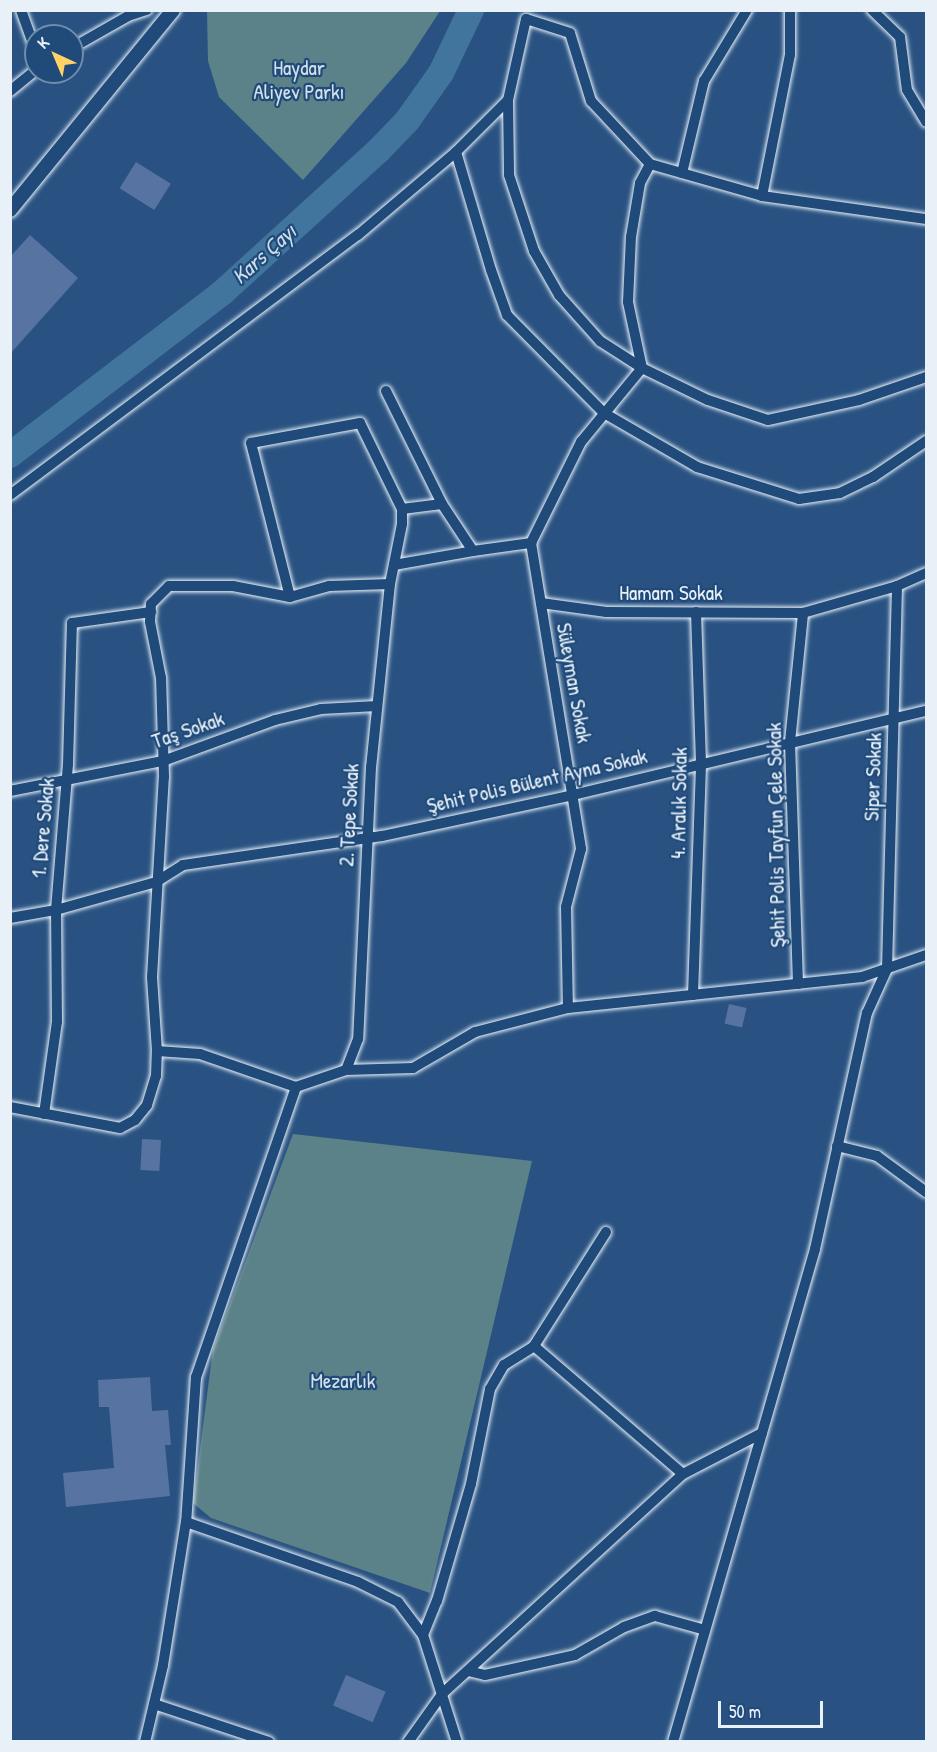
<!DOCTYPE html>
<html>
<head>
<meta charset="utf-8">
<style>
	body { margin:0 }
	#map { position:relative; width:937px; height:1752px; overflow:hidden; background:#295282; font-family:"Patrick Hand",sans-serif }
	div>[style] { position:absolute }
	.green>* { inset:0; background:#5b8288 }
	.river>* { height:26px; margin:-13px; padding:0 13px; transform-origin:13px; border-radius:13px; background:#41759e }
	.building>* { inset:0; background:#5673a2; transform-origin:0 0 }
	.roads { filter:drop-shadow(0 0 2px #e8f1f8) drop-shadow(0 0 2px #e8f1f8) }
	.minor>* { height:10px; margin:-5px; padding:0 5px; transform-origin:5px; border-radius:5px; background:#1f4a7a }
	.tertiary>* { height:14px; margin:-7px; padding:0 7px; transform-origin:7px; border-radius:7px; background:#1f4a7a }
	span { translate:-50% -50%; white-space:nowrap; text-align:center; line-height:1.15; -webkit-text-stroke:4.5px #1f4a7a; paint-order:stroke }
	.park-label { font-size:21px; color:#d3e0e7 }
	.street-label { font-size:21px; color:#e8f1f8 }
	.water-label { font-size:22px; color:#cfdeea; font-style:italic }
	.frame { position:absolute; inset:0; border:12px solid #e8f1f8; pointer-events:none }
	.north { position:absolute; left:24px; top:24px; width:60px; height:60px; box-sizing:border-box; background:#1f4a7a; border:2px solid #6f8dac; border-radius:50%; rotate:316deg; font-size:16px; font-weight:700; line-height:24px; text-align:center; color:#e8f1f8 }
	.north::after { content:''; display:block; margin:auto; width:21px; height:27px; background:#ffd166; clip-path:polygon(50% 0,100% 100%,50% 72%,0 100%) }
	.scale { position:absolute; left:718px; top:1701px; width:105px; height:27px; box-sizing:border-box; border:3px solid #e8f1f8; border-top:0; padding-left:8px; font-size:18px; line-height:21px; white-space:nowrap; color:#e8f1f8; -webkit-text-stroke:4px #1f4a7a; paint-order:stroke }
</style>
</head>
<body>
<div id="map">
	<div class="green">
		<div style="clip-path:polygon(207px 11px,207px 10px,440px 11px,406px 63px,303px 180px,219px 97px,208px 61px)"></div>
		<div style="clip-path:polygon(293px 1134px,532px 1161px,430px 1593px,211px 1518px,193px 1503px,213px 1349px)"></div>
	</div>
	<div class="river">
		<div style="left:10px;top:455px;width:268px;rotate:-37.4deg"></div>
		<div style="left:223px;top:292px;width:210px;rotate:-42.3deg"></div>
		<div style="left:378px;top:151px;width:42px;rotate:-46deg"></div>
		<div style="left:407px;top:121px;width:59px;rotate:-54.7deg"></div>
		<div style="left:441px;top:73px;width:70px;rotate:-64.5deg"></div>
	</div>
	<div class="building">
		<div style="left:136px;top:162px;width:41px;height:31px;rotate:32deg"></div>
		<div style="clip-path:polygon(30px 235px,78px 278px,10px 354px,10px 257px)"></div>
		<div style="left:729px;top:1004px;width:18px;height:20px;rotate:13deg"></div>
		<div style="left:142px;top:1139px;width:19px;height:31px;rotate:3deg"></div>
		<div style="clip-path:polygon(150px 1377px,152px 1411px,168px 1410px,171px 1445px,165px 1445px,170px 1496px,66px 1507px,63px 1473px,114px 1468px,109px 1407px,99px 1407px,98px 1380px)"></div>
		<div style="left:346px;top:1675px;width:43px;height:33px;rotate:23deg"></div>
	</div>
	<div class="roads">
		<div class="minor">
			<div style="left:21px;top:10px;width:45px;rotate:70.3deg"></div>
			<div style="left:872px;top:10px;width:39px;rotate:44deg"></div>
			<div style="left:900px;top:37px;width:53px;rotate:82.5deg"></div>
			<div style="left:907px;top:90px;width:37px;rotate:59deg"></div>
			<div style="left:72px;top:48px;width:64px;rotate:-29.7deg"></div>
			<div style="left:128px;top:16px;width:20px;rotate:-18deg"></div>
			<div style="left:10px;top:91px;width:33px;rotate:-39deg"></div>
			<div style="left:508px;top:100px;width:74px;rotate:135deg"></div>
			<div style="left:456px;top:152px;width:123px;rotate:73.5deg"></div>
			<div style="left:491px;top:270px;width:48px;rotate:70.4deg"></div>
			<div style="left:507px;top:315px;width:138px;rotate:45.3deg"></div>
			<div style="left:604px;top:413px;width:108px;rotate:30.1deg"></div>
			<div style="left:697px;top:467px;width:107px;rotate:17.4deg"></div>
			<div style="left:799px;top:499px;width:41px;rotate:-8.3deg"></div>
			<div style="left:840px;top:493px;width:37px;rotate:-26deg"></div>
			<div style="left:873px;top:477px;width:64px;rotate:-34.2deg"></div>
			<div style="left:650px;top:164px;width:116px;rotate:15.9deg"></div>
			<div style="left:762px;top:196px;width:166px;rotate:8deg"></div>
			<div style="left:682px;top:173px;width:95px;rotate:-76.6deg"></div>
			<div style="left:704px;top:81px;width:83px;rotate:-58.8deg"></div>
			<div style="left:762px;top:196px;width:144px;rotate:-78.8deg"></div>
			<div style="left:790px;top:55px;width:45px;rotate:-90deg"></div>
			<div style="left:386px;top:391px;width:126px;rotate:63.6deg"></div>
			<div style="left:10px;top:495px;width:434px;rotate:-36.8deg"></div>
			<div style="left:358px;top:235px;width:128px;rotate:-40.3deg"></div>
			<div style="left:402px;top:509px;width:40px;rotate:-7.1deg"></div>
			<div style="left:442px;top:504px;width:56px;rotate:56.6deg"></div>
			<div style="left:473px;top:551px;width:59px;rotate:-7.9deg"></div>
			<div style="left:531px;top:543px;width:113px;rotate:-63.7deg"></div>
			<div style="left:581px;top:442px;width:96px;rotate:-50.5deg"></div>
			<div style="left:642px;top:368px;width:67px;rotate:-102deg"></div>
			<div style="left:628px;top:302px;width:65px;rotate:-87.4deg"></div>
			<div style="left:631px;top:237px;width:55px;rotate:-80.5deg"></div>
			<div style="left:640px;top:183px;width:21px;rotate:-62deg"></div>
			<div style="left:650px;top:164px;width:86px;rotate:-133.1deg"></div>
			<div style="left:591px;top:101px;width:71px;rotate:-107.2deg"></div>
			<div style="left:570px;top:33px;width:46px;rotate:-162.3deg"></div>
			<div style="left:526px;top:19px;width:83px;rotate:102.5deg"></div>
			<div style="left:508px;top:100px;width:75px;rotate:89.2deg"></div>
			<div style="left:509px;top:175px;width:80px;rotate:71.8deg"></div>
			<div style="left:534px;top:251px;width:51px;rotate:60.4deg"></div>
			<div style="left:559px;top:295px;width:62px;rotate:48.3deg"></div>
			<div style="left:600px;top:341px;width:50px;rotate:32.7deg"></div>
			<div style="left:642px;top:368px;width:73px;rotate:25.9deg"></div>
			<div style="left:708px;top:400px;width:63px;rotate:18.4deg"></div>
			<div style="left:768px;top:420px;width:93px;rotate:-12.4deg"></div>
			<div style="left:859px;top:400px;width:71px;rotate:-18.9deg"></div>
			<div style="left:531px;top:543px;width:310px;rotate:80.7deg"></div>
			<div style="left:581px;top:849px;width:60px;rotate:104.5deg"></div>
			<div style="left:566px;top:907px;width:101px;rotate:88.9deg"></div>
			<div style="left:394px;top:565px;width:80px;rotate:-10deg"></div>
			<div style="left:290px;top:597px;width:159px;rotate:-104.2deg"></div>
			<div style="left:251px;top:443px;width:111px;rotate:-10.4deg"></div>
			<div style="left:360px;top:423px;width:96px;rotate:64deg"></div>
			<div style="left:402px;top:509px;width:15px;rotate:90deg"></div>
			<div style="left:402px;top:524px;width:61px;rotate:101.3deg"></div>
			<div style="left:390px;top:584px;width:184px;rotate:95.9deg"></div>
			<div style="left:371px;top:767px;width:272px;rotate:92.7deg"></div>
			<div style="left:358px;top:1039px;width:33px;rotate:111deg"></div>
			<div style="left:346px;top:1070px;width:53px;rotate:161.2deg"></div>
			<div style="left:541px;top:603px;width:66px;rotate:7.9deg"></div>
			<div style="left:606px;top:612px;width:197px;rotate:0.3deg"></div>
			<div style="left:803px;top:613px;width:98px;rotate:-16deg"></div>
			<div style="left:897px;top:586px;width:32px;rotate:-24deg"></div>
			<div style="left:10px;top:791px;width:156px;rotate:-11.1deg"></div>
			<div style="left:163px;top:761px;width:119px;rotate:-20.1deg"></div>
			<div style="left:275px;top:720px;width:47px;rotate:-13.4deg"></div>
			<div style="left:321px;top:709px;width:56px;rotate:-3.1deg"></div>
			<div style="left:10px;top:918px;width:47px;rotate:-9.9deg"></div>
			<div style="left:56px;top:910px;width:104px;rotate:-15.6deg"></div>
			<div style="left:156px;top:882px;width:32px;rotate:-32deg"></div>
			<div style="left:183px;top:865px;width:201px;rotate:-8.3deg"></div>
			<div style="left:382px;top:836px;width:195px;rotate:-12.1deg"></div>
			<div style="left:573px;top:795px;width:363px;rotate:-13.4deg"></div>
			<div style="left:798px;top:984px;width:242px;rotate:-91.9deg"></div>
			<div style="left:790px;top:742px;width:130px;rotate:-84.2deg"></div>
			<div style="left:693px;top:995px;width:232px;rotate:-88deg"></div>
			<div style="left:701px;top:763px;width:151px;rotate:-91.9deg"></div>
			<div style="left:157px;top:1051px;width:74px;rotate:-93.9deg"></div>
			<div style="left:152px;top:977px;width:200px;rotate:-86.6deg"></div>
			<div style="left:164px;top:777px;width:99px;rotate:-91.7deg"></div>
			<div style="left:161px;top:678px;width:57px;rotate:-101.1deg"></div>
			<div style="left:150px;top:622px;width:18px;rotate:-87deg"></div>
			<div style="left:151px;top:604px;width:25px;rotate:-45deg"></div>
			<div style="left:169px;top:586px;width:64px"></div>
			<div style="left:233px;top:586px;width:58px;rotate:10.9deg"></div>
			<div style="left:290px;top:597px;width:41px;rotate:-15.8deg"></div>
			<div style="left:329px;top:586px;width:61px;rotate:-1.9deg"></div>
			<div style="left:346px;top:1070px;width:67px;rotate:-1.7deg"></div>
			<div style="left:413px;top:1068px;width:72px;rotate:-30.1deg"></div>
			<div style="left:475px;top:1032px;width:96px;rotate:-14.5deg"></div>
			<div style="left:568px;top:1008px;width:296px;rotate:-6deg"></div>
			<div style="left:862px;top:977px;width:68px;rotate:-19deg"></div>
			<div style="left:296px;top:1087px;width:307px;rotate:109deg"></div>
			<div style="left:196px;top:1377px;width:145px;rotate:93.9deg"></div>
			<div style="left:186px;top:1522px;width:182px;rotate:19.2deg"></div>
			<div style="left:358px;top:1582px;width:45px;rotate:26.6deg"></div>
			<div style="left:398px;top:1602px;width:41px;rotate:52.9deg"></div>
			<div style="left:423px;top:1635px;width:112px;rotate:72.4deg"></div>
			<div style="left:10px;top:1107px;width:112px;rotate:10.8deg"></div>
			<div style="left:120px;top:1128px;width:17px;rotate:-28deg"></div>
			<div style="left:135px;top:1120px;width:19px;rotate:-51deg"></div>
			<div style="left:147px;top:1105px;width:30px;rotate:-73deg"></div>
			<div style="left:156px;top:1076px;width:25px;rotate:-88deg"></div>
			<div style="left:157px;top:1051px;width:43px;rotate:4deg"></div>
			<div style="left:200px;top:1054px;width:102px;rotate:19deg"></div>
			<div style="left:44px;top:1114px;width:93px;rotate:-82deg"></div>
			<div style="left:57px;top:1022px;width:112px;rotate:-90.5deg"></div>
			<div style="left:56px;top:910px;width:146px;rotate:-85.3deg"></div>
			<div style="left:68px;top:764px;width:141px;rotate:-88.4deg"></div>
			<div style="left:72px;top:623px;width:80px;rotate:-7.9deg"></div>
			<div style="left:837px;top:1146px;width:41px;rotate:14deg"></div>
			<div style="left:877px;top:1156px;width:61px;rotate:36.3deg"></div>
			<div style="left:606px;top:1232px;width:135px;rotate:122.3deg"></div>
			<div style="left:534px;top:1346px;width:196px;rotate:40.7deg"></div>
			<div style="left:423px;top:1635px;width:37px;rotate:-68deg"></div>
			<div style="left:437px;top:1601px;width:122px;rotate:-73.8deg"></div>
			<div style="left:471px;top:1484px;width:97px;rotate:-78.7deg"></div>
			<div style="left:490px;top:1389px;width:28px;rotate:-60deg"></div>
			<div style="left:504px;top:1365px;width:36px;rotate:-32deg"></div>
			<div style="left:468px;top:1671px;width:17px;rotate:13deg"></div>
			<div style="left:485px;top:1675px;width:92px;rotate:-12.5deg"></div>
			<div style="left:575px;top:1655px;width:56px;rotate:-29.7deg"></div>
			<div style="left:624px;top:1627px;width:33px;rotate:-20deg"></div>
			<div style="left:655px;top:1616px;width:52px;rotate:15.6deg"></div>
			<div style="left:154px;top:1704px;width:121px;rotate:18.3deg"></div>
			<div style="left:145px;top:1742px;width:79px;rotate:-76.8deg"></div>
			<div style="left:163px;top:1665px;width:145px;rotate:-80.9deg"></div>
			<div style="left:408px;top:1742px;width:60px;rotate:-54.5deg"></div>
			<div style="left:443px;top:1693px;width:325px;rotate:-42.4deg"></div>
			<div style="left:683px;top:1474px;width:89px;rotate:-27.4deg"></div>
			<div style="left:673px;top:1742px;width:513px;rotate:-73.93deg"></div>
			<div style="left:815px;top:1249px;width:242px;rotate:-77.6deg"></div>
			<div style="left:867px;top:1013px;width:48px;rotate:-65.6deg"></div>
			<div style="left:887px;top:969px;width:383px;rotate:-88.5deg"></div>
		</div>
		<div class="tertiary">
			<div style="left:10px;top:210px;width:258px;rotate:-50.8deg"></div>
		</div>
	</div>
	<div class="park-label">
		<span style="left:299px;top:80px">Haydar<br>Aliyev Parkı</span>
		<span style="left:343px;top:1381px">Mezarlık</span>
	</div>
	<div class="street-label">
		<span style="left:671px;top:593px">Hamam Sokak</span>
		<span style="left:574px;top:683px;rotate:80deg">Süleyman Sokak</span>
		<span style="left:188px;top:730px;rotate:-19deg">Taş Sokak</span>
		<span style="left:873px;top:777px;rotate:-88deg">Siper Sokak</span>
		<span style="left:537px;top:781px;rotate:-13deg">Şehit Polis Bülent Ayna Sokak</span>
		<span style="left:679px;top:803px;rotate:-89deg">4. Aralık Sokak</span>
		<span style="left:349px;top:815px;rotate:-87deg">2. Tepe Sokak</span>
		<span style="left:43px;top:828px;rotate:-85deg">1. Dere Sokak</span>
		<span style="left:776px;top:835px;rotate:-91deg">Şehit Polis Tayfun Çele Sokak</span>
	</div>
	<div class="water-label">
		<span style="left:264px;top:254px;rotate:-42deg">Kars Çayı</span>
	</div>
	<div class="frame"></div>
	<div class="north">K</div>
	<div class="scale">50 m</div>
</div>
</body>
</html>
